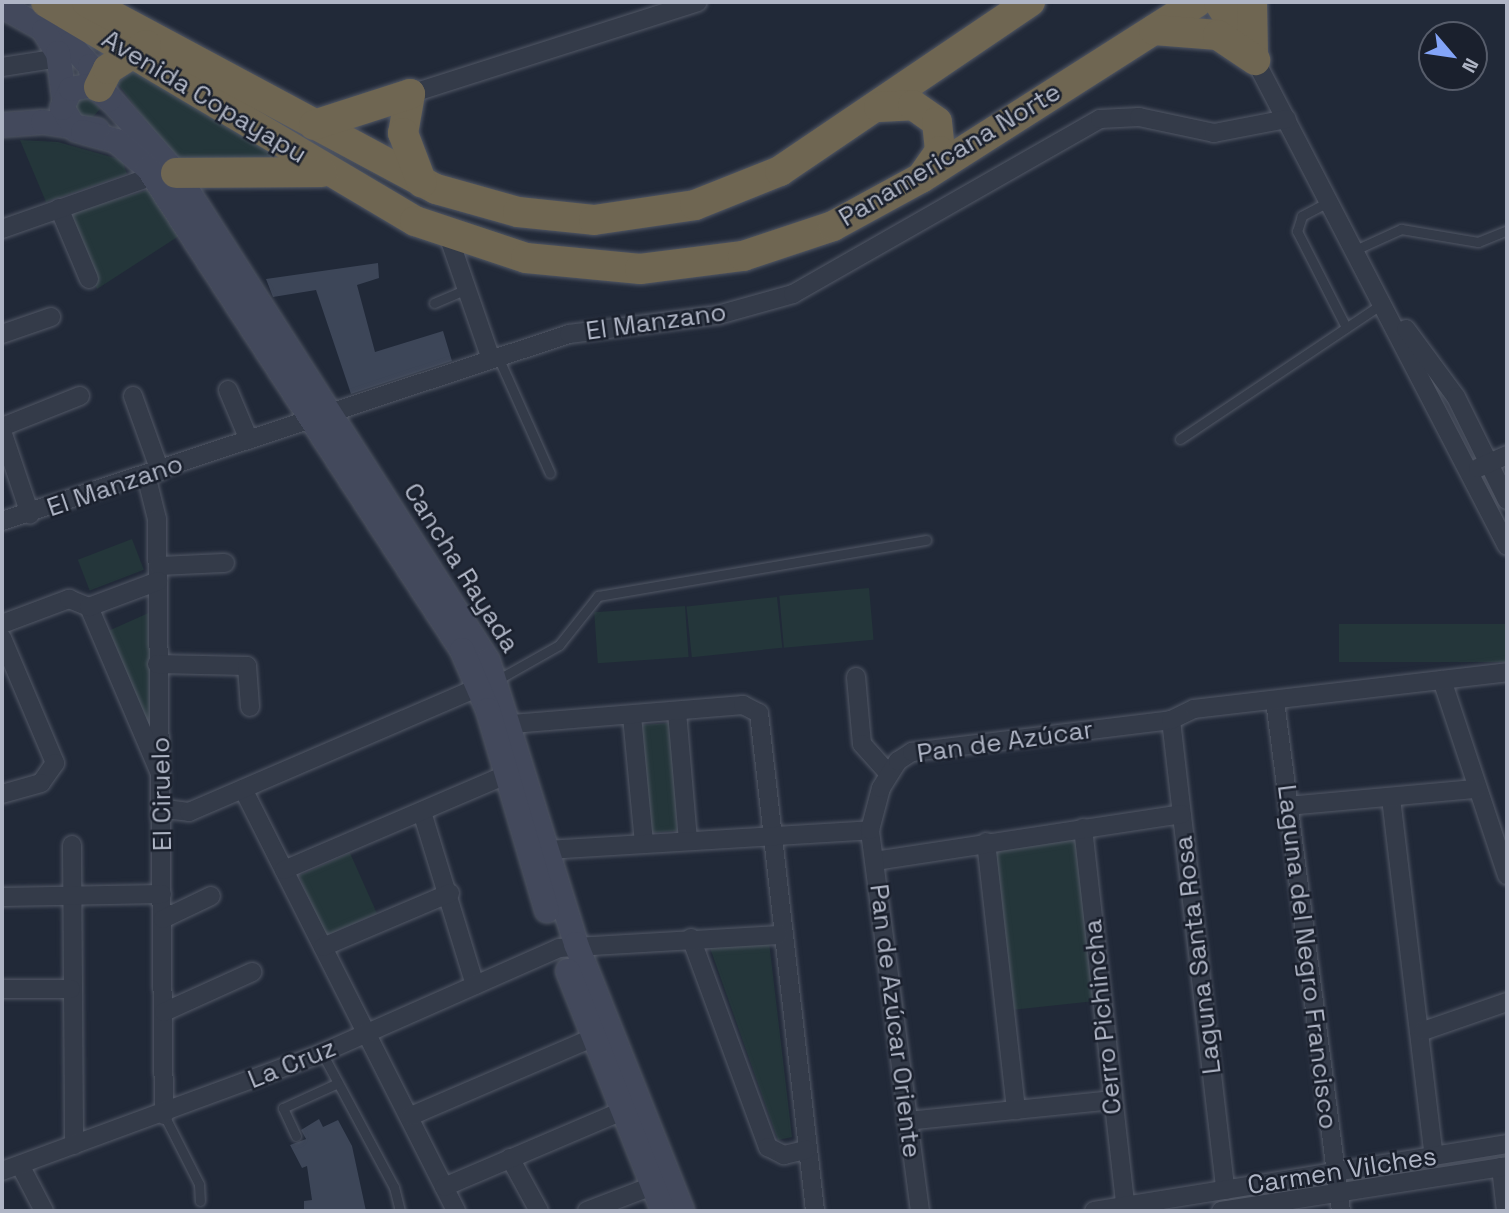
<!DOCTYPE html>
<html>
<head>
<meta charset="utf-8">
<style>
	body { margin:0 }
	#map { position:relative; width:1509px; height:1213px; overflow:hidden; background:#212938; font-family:"Space Grotesk",sans-serif }
	div>[style] { position:absolute }
	.green>* { inset:0; background:#24363a; transform-origin:0 0 }
	.building>* { inset:0; background:#3d4658 }
	.roads { filter:drop-shadow(0 0 2px #525866) drop-shadow(0 0 2px #525866) }
	.lane>* { height:9px; margin:-4.5px; padding:0 4.5px; transform-origin:4.5px; border-radius:4.5px; background:#343b49 }
	.street>* { height:18px; margin:-9px; padding:0 9px; transform-origin:9px; border-radius:9px; background:#343b49 }
	.secondary>* { height:24px; margin:-12px; padding:0 12px; transform-origin:12px; border-radius:12px; background:#43495c }
	.highway>* { height:30px; margin:-15px; padding:0 15px; transform-origin:15px; border-radius:15px; background:#6f6652 }
	span { translate:-50% -50%; white-space:nowrap; text-align:center; line-height:1.15; -webkit-text-stroke:5px #1a202d; paint-order:stroke }
	.street-label { font-size:26px; color:#afb5c5 }
	.frame { position:absolute; inset:0; border:4px solid #afb5c5; pointer-events:none }
	.north { position:absolute; left:1418px; top:21px; width:70px; height:70px; box-sizing:border-box; background:#1a202d; border:2px solid #565c6a; border-radius:50%; rotate:119deg; font-size:19px; font-weight:700; line-height:28px; text-align:center; color:#afb5c5 }
	.north::after { content:''; display:block; margin:auto; width:24px; height:32px; background:#83a4f7; clip-path:polygon(50% 0,100% 100%,50% 72%,0 100%) }
</style>
</head>
<body>
<div id="map">
	<div class="green">
		<div style="clip-path:polygon(122px 62px,290px 156px,177px 162px,115px 80px)"></div>
		<div style="clip-path:polygon(86px 94px,100px 109px,90px 120px,76px 116px,74px 101px)"></div>
		<div style="clip-path:polygon(20px 140px,58px 142px,122px 160px,127px 174px,46px 202px)"></div>
		<div style="clip-path:polygon(155px 188px,182px 234px,97px 289px,67px 214px)"></div>
		<div style="left:132px;top:539px;width:33px;height:58px;rotate:69deg"></div>
		<div style="left:869px;top:588px;width:52px;height:90px;rotate:85deg"></div>
		<div style="left:777px;top:597px;width:51px;height:91px;rotate:84deg"></div>
		<div style="left:685px;top:606px;width:51px;height:91px;rotate:86deg"></div>
		<div style="clip-path:polygon(153px 611px,151px 743px,106px 632px)"></div>
		<div style="left:1507px;top:624px;width:38px;height:168px;rotate:90deg"></div>
		<div style="left:670px;top:723px;width:108px;height:28px;rotate:86deg"></div>
		<div style="left:1078px;top:835px;width:167px;height:86px;rotate:84deg"></div>
		<div style="left:350px;top:853px;width:66px;height:56px;rotate:66deg"></div>
		<div style="clip-path:polygon(769px 942px,792px 1137px,778px 1140px,709px 945px)"></div>
	</div>
	<div class="building">
		<div style="clip-path:polygon(378px 263px,379px 278px,357px 285px,375px 352px,443px 331px,452px 361px,351px 394px,316px 290px,273px 297px,266px 279px)"></div>
		<div style="clip-path:polygon(319px 1119px,323px 1127px,338px 1120px,352px 1146px,366px 1211px,304px 1211px,304px 1201px,312px 1200px,307px 1166px,302px 1168px,290px 1145px,306px 1139px,301px 1130px)"></div>
	</div>
	<div class="roads">
		<div class="lane">
			<div style="left:1328px;top:202px;width:30px;rotate:152deg"></div>
			<div style="left:1302px;top:216px;width:16px;rotate:108deg"></div>
			<div style="left:1297px;top:231px;width:108px;rotate:63deg"></div>
			<div style="left:1355px;top:250px;width:51px;rotate:-24.5deg"></div>
			<div style="left:1401px;top:229px;width:78px;rotate:9.6deg"></div>
			<div style="left:1478px;top:242px;width:31px;rotate:-22deg"></div>
			<div style="left:434px;top:303px;width:34px;rotate:-23deg"></div>
			<div style="left:498px;top:357px;width:127px;rotate:65.9deg"></div>
			<div style="left:1180px;top:439px;width:244px;rotate:-33.8deg"></div>
			<div style="left:497px;top:680px;width:71px;rotate:-29.4deg"></div>
			<div style="left:559px;top:645px;width:63px;rotate:-51.5deg"></div>
			<div style="left:598px;top:596px;width:333px;rotate:-9.7deg"></div>
			<div style="left:322px;top:1053px;width:152px;rotate:61.8deg"></div>
			<div style="left:394px;top:1187px;width:25px;rotate:76deg"></div>
			<div style="left:164px;top:1115px;width:77px;rotate:63.1deg"></div>
			<div style="left:199px;top:1184px;width:17px;rotate:87deg"></div>
			<div style="left:296px;top:1136px;width:31px;rotate:-115deg"></div>
			<div style="left:283px;top:1108px;width:60px;rotate:-24.4deg"></div>
		</div>
		<div class="street">
			<div style="left:1255px;top:60px;width:547px;rotate:62.59deg"></div>
			<div style="left:2px;top:67px;width:59px;rotate:-8.8deg"></div>
			<div style="left:410px;top:94px;width:302px;rotate:-17.7deg"></div>
			<div style="left:59px;top:208px;width:77px;rotate:67.1deg"></div>
			<div style="left:2px;top:229px;width:170px;rotate:-19.3deg"></div>
			<div style="left:448px;top:235px;width:131px;rotate:70.9deg"></div>
			<div style="left:1406px;top:329px;width:84px;rotate:53.7deg"></div>
			<div style="left:1456px;top:397px;width:115px;rotate:63.7deg"></div>
			<div style="left:2px;top:334px;width:52px;rotate:-19.1deg"></div>
			<div style="left:228px;top:390px;width:54px;rotate:67.2deg"></div>
			<div style="left:133px;top:396px;width:80px;rotate:70.2deg"></div>
			<div style="left:2px;top:427px;width:84px;rotate:-21.7deg"></div>
			<div style="left:2px;top:431px;width:88px;rotate:71.4deg"></div>
			<div style="left:1478px;top:468px;width:32px;rotate:-24deg"></div>
			<div style="left:146px;top:475px;width:45px;rotate:76deg"></div>
			<div style="left:157px;top:519px;width:596px;rotate:89.33deg"></div>
			<div style="left:2px;top:521px;width:597px;rotate:-18.25deg"></div>
			<div style="left:569px;top:334px;width:150px;rotate:-7.3deg"></div>
			<div style="left:718px;top:315px;width:78px;rotate:-15.6deg"></div>
			<div style="left:793px;top:294px;width:353px;rotate:-29.7deg"></div>
			<div style="left:1100px;top:119px;width:39px;rotate:-3deg"></div>
			<div style="left:1139px;top:117px;width:77px;rotate:12deg"></div>
			<div style="left:1214px;top:133px;width:74px;rotate:-10.9deg"></div>
			<div style="left:158px;top:566px;width:67px;rotate:-2.6deg"></div>
			<div style="left:89px;top:607px;width:184px;rotate:66.9deg"></div>
			<div style="left:2px;top:624px;width:72px;rotate:-20.5deg"></div>
			<div style="left:69px;top:599px;width:22px;rotate:22deg"></div>
			<div style="left:89px;top:607px;width:74px;rotate:-20.6deg"></div>
			<div style="left:2px;top:638px;width:136px;rotate:67deg"></div>
			<div style="left:55px;top:763px;width:24px;rotate:125deg"></div>
			<div style="left:41px;top:783px;width:41px;rotate:164.2deg"></div>
			<div style="left:157px;top:664px;width:90px;rotate:1.3deg"></div>
			<div style="left:247px;top:666px;width:41px;rotate:85.8deg"></div>
			<div style="left:856px;top:677px;width:67px;rotate:84.9deg"></div>
			<div style="left:862px;top:744px;width:39px;rotate:48deg"></div>
			<div style="left:1442px;top:680px;width:206px;rotate:71.6deg"></div>
			<div style="left:1275px;top:701px;width:514px;rotate:82.63deg"></div>
			<div style="left:677px;top:712px;width:129px;rotate:85.1deg"></div>
			<div style="left:632px;top:716px;width:127px;rotate:84.6deg"></div>
			<div style="left:1171px;top:720px;width:473px;rotate:83.4deg"></div>
			<div style="left:512px;top:724px;width:232px;rotate:-4.7deg"></div>
			<div style="left:743px;top:705px;width:18px;rotate:27deg"></div>
			<div style="left:759px;top:713px;width:501px;rotate:83.58deg"></div>
			<div style="left:243px;top:789px;width:473px;rotate:63.2deg"></div>
			<div style="left:1391px;top:798px;width:361px;rotate:83.2deg"></div>
			<div style="left:1288px;top:806px;width:189px;rotate:-5.2deg"></div>
			<div style="left:165px;top:809px;width:24px;rotate:7deg"></div>
			<div style="left:189px;top:812px;width:326px;rotate:-23.3deg"></div>
			<div style="left:422px;top:812px;width:181px;rotate:73deg"></div>
			<div style="left:1083px;top:828px;width:385px;rotate:83.6deg"></div>
			<div style="left:986px;top:842px;width:270px;rotate:83.6deg"></div>
			<div style="left:72px;top:845px;width:300px;rotate:89.6deg"></div>
			<div style="left:547px;top:850px;width:324px;rotate:-3.5deg"></div>
			<div style="left:875px;top:861px;width:310px;rotate:-8.7deg"></div>
			<div style="left:284px;top:870px;width:244px;rotate:-23.2deg"></div>
			<div style="left:2px;top:897px;width:160px;rotate:-1.1deg"></div>
			<div style="left:163px;top:919px;width:53px;rotate:-25.6deg"></div>
			<div style="left:691px;top:938px;width:223px;rotate:69.8deg"></div>
			<div style="left:768px;top:1147px;width:18px;rotate:27deg"></div>
			<div style="left:784px;top:1155px;width:23px;rotate:-13deg"></div>
			<div style="left:323px;top:947px;width:138px;rotate:-23deg"></div>
			<div style="left:2px;top:989px;width:69px"></div>
			<div style="left:164px;top:1012px;width:97px;rotate:-24.4deg"></div>
			<div style="left:1423px;top:1031px;width:89px;rotate:-19deg"></div>
			<div style="left:411px;top:1116px;width:199px;rotate:-23.3deg"></div>
			<div style="left:907px;top:1121px;width:206px;rotate:-5.8deg"></div>
			<div style="left:510px;top:1158px;width:60px;rotate:61.3deg"></div>
			<div style="left:20px;top:1165px;width:52px;rotate:62.4deg"></div>
			<div style="left:1501px;top:1167px;width:44px;rotate:83.5deg"></div>
			<div style="left:2px;top:1171px;width:341px;rotate:-20.2deg"></div>
			<div style="left:322px;top:1053px;width:259px;rotate:-23.9deg"></div>
			<div style="left:559px;top:948px;width:220px;rotate:-3.4deg"></div>
			<div style="left:444px;top:1187px;width:194px;rotate:-23.1deg"></div>
			<div style="left:587px;top:1211px;width:70px;rotate:-21deg"></div>
			<div style="left:920px;top:1211px;width:384px;rotate:-97.5deg"></div>
			<div style="left:870px;top:830px;width:43px;rotate:-75.3deg"></div>
			<div style="left:881px;top:788px;width:32px;rotate:-58deg"></div>
			<div style="left:898px;top:761px;width:17px;rotate:-33deg"></div>
			<div style="left:912px;top:752px;width:261px;rotate:-7deg"></div>
			<div style="left:1171px;top:720px;width:25px;rotate:-26deg"></div>
			<div style="left:1194px;top:709px;width:315px;rotate:-6.7deg"></div>
			<div style="left:1094px;top:1211px;width:418px;rotate:-9.2deg"></div>
			<div style="left:1221px;top:1211px;width:290px;rotate:-8.9deg"></div>
		</div>
		<div class="secondary">
			<div style="left:2px;top:6px;width:78px;rotate:29.2deg"></div>
			<div style="left:70px;top:44px;width:30px;rotate:48deg"></div>
			<div style="left:90px;top:66px;width:19px;rotate:78deg"></div>
			<div style="left:44px;top:31px;width:26px;rotate:58deg"></div>
			<div style="left:58px;top:53px;width:45px;rotate:82.4deg"></div>
			<div style="left:106px;top:94px;width:106px;rotate:48.5deg"></div>
			<div style="left:176px;top:173px;width:579px;rotate:57.41deg"></div>
			<div style="left:488px;top:661px;width:296px;rotate:72.7deg"></div>
			<div style="left:576px;top:944px;width:287px;rotate:68.3deg"></div>
			<div style="left:2px;top:125px;width:41px;rotate:-4.2deg"></div>
			<div style="left:43px;top:122px;width:55px;rotate:8.4deg"></div>
			<div style="left:76px;top:130px;width:26px;rotate:-122deg"></div>
			<div style="left:62px;top:108px;width:21px;rotate:-65deg"></div>
			<div style="left:71px;top:89px;width:23px;rotate:-10deg"></div>
			<div style="left:94px;top:85px;width:21px;rotate:43deg"></div>
			<div style="left:83px;top:132px;width:34px;rotate:15deg"></div>
			<div style="left:116px;top:141px;width:42px;rotate:40.2deg"></div>
			<div style="left:148px;top:168px;width:575px;rotate:56.92deg"></div>
			<div style="left:462px;top:650px;width:65px;rotate:66.6deg"></div>
			<div style="left:488px;top:710px;width:209px;rotate:73.6deg"></div>
			<div style="left:568px;top:971px;width:258px;rotate:68.4deg"></div>
		</div>
		<div class="highway">
			<div style="left:46px;top:2px;width:429px;rotate:30.7deg"></div>
			<div style="left:415px;top:221px;width:117px;rotate:18.4deg"></div>
			<div style="left:526px;top:258px;width:115px;rotate:5.5deg"></div>
			<div style="left:640px;top:269px;width:104px;rotate:-7.2deg"></div>
			<div style="left:743px;top:256px;width:95px;rotate:-18.4deg"></div>
			<div style="left:833px;top:226px;width:100px;rotate:-28.6deg"></div>
			<div style="left:921px;top:178px;width:327px;rotate:-32.5deg"></div>
			<div style="left:87px;top:2px;width:396px;rotate:28.2deg"></div>
			<div style="left:436px;top:189px;width:85px;rotate:15.7deg"></div>
			<div style="left:518px;top:212px;width:76px;rotate:6deg"></div>
			<div style="left:594px;top:220px;width:102px;rotate:-8.4deg"></div>
			<div style="left:695px;top:205px;width:92px;rotate:-21.8deg"></div>
			<div style="left:780px;top:171px;width:302px;rotate:-34.1deg"></div>
			<div style="left:1219px;top:2px;width:55px;rotate:58.3deg"></div>
			<div style="left:1252px;top:2px;width:51px;rotate:88.9deg"></div>
			<div style="left:1154px;top:30px;width:64px;rotate:4.5deg"></div>
			<div style="left:1218px;top:35px;width:45px;rotate:34deg"></div>
			<div style="left:99px;top:87px;width:20px;rotate:-63deg"></div>
			<div style="left:108px;top:69px;width:45px;rotate:-32.3deg"></div>
			<div style="left:410px;top:94px;width:40px;rotate:100deg"></div>
			<div style="left:403px;top:133px;width:53px;rotate:69.2deg"></div>
			<div style="left:879px;top:107px;width:34px;rotate:-3deg"></div>
			<div style="left:913px;top:105px;width:29px;rotate:35deg"></div>
			<div style="left:937px;top:122px;width:29px;rotate:84deg"></div>
			<div style="left:940px;top:151px;width:29px;rotate:125deg"></div>
			<div style="left:314px;top:125px;width:101px;rotate:-17.9deg"></div>
			<div style="left:176px;top:173px;width:146px;rotate:-0.4deg"></div>
		</div>
	</div>
	<div class="street-label">
		<span style="left:204px;top:97px;rotate:31deg">Avenida Copayapu</span>
		<span style="left:950px;top:155px;rotate:-31deg">Panamericana Norte</span>
		<span style="left:656px;top:322px;rotate:-8deg">El Manzano</span>
		<span style="left:115px;top:486px;rotate:-19deg">El Manzano</span>
		<span style="left:461px;top:568px;rotate:58deg">Cancha Rayada</span>
		<span style="left:1005px;top:742px;rotate:-8deg">Pan de Azúcar</span>
		<span style="left:162px;top:794px;rotate:-91deg">El Ciruelo</span>
		<span style="left:1198px;top:955px;rotate:-97deg">Laguna Santa Rosa</span>
		<span style="left:1307px;top:957px;rotate:83deg">Laguna del Negro Francisco</span>
		<span style="left:1103px;top:1017px;rotate:-96deg">Cerro Pichincha</span>
		<span style="left:895px;top:1021px;rotate:83deg">Pan de Azúcar Oriente</span>
		<span style="left:292px;top:1064px;rotate:-22deg">La Cruz</span>
		<span style="left:1342px;top:1171px;rotate:-9deg">Carmen Vilches</span>
	</div>
	<div class="frame"></div>
	<div class="north">N</div>
</div>
</body>
</html>
